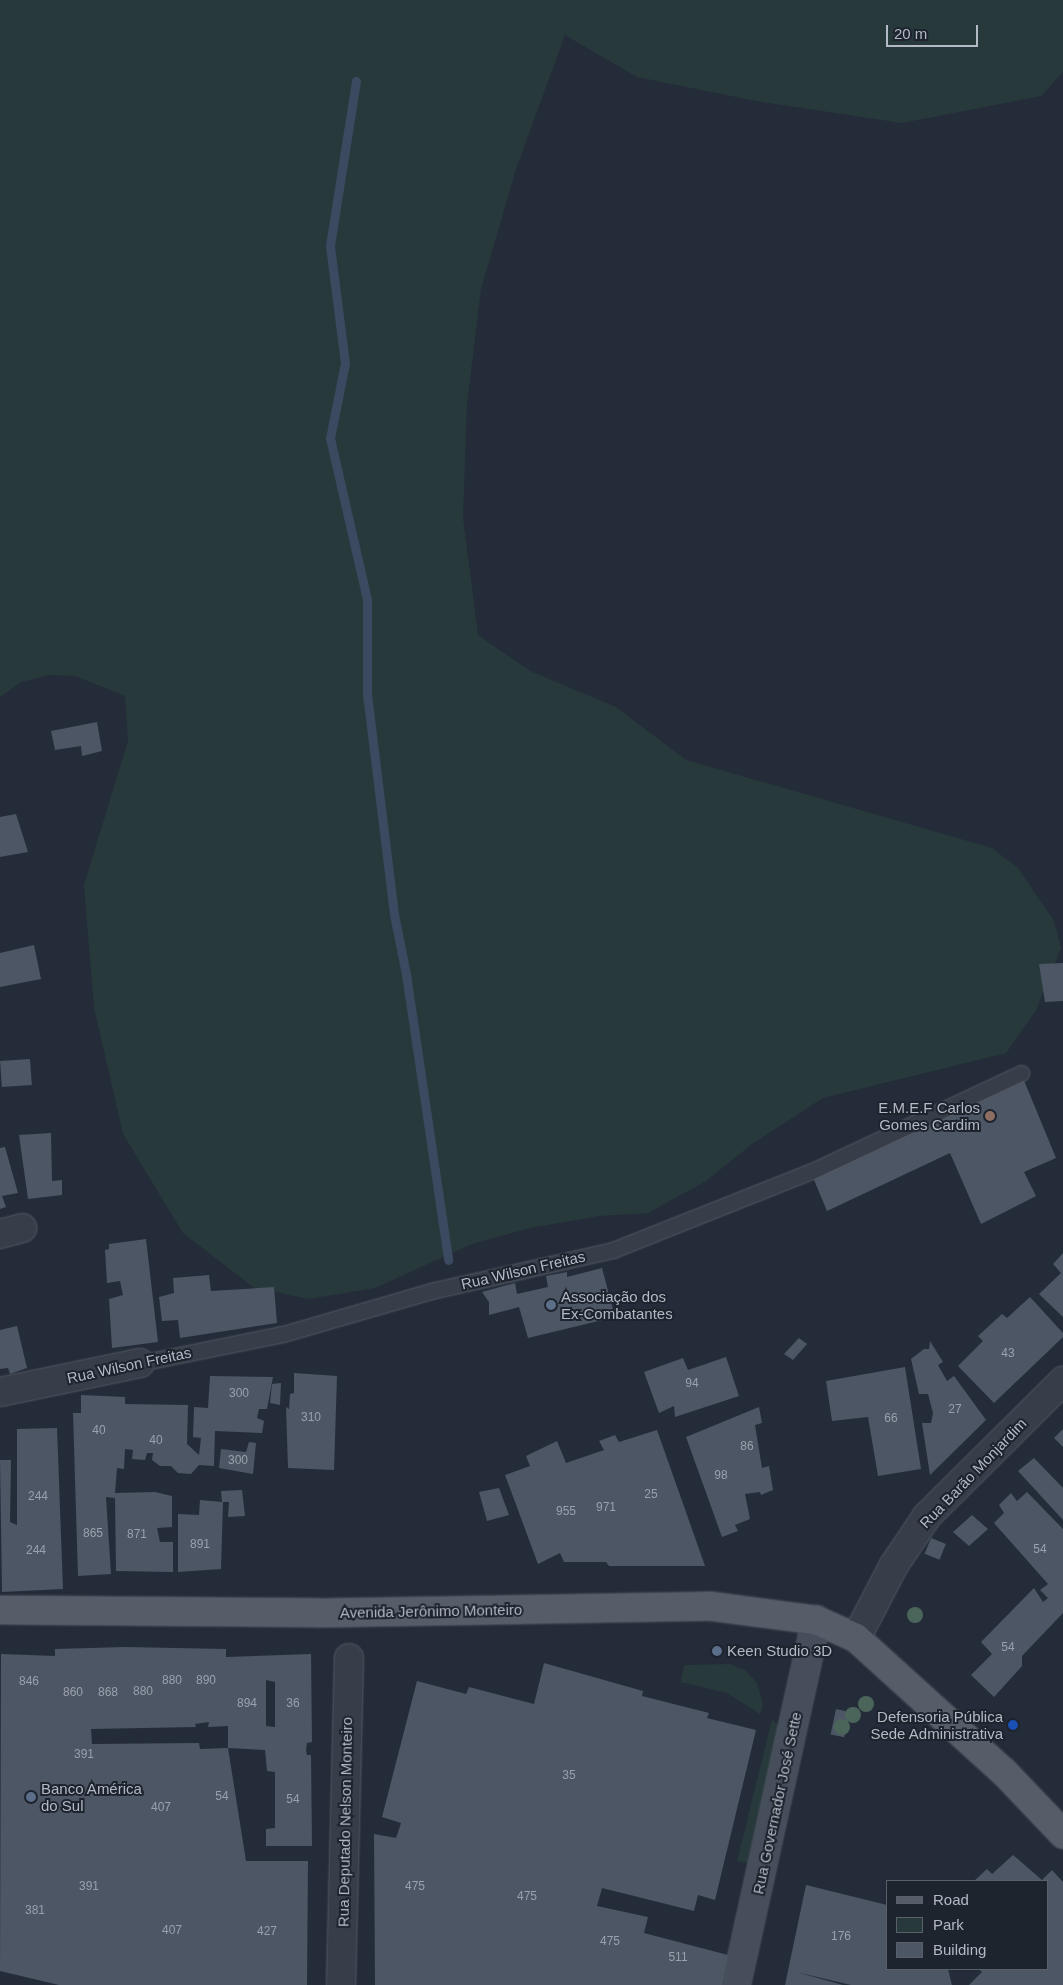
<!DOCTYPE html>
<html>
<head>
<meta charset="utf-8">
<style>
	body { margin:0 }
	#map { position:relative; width:1063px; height:1985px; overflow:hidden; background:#242c39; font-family:Helvetica,sans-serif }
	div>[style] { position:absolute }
	.green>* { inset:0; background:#27393b }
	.stream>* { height:9px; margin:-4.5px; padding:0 4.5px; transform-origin:4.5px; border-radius:4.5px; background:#3b4a61 }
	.building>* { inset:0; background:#4d5664; transform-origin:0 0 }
	.roads { filter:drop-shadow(0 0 1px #535964) drop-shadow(0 0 1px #535964) }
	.service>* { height:15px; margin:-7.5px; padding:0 7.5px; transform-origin:7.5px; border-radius:7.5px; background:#383e49 }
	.minor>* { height:28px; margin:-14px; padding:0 14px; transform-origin:14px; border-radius:14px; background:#383e49 }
	.secondary>* { height:28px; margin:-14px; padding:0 14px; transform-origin:14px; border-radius:14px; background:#464e5c }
	.primary>* { height:28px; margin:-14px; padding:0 14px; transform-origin:14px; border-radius:14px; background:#565d69 }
	.trees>* { width:16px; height:16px; margin:-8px; border-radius:50%; background:#4c655b }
	.dots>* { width:14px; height:14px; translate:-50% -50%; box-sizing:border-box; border:2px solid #1d242e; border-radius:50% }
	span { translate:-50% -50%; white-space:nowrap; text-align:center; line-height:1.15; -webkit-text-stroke:4px #1d242e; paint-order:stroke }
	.number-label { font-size:12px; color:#9aa0ad }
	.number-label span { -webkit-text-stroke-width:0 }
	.poi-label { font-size:15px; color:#b3b9c5 }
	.right { translate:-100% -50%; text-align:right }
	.left { translate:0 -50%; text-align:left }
	.street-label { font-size:15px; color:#b3b9c5 }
	.legend { position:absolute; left:886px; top:1880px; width:162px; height:90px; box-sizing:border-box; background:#1d242e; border:1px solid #59606a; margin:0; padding:6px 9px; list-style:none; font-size:15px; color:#b3b9c5 }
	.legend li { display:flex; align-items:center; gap:10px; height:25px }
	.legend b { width:25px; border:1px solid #59606a }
	.scale { position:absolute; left:886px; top:25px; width:92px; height:22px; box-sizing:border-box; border:2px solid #b3b9c5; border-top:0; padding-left:6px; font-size:15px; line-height:18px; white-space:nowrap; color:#b3b9c5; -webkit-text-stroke:4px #1d242e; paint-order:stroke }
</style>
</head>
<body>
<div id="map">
	<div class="green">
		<div style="clip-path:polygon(0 0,1063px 0,1063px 72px,1041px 96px,902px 123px,756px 101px,637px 77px,565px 35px,516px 169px,481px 289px,467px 404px,463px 518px,478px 635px,530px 671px,616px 707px,686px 760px,992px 848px,1018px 868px,1054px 921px,1061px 948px,1036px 1010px,1006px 1053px,823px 1098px,752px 1144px,706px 1181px,648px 1213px,599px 1216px,530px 1228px,472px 1244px,375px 1288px,308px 1299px,253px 1287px,183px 1233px,123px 1134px,94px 1007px,84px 885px,128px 741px,125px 696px,75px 676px,49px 675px,21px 682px,0 697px)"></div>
		<div style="clip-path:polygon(730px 1664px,746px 1671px,757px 1683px,763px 1705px,760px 1714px,727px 1693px,681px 1682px,684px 1665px)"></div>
		<div style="clip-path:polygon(772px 1720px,779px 1725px,747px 1863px,737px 1861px)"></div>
	</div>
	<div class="stream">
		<div style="left:356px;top:81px;width:167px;rotate:99deg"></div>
		<div style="left:330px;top:246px;width:118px;rotate:82.7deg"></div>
		<div style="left:345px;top:363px;width:76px;rotate:101.3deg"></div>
		<div style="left:330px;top:438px;width:165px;rotate:77.1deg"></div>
		<div style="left:367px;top:599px;width:95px;rotate:90deg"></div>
		<div style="left:367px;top:694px;width:222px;rotate:83deg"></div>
		<div style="left:394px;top:914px;width:61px;rotate:78.7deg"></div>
		<div style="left:406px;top:974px;width:289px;rotate:81.6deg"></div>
	</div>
	<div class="building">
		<div style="clip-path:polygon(97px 722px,102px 751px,82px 756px,81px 746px,55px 750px,51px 731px)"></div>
		<div style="clip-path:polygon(16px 814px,28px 852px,0 857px,0 817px)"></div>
		<div style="clip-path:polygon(34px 945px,41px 979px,0 987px,0 953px)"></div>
		<div style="clip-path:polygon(1063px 963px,1063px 1001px,1045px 1002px,1039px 964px)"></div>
		<div style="left:30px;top:1059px;width:26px;height:30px;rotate:86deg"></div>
		<div style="clip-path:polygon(1023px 1078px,1056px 1158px,1024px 1172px,1036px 1196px,981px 1224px,950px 1153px,827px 1211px,812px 1175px)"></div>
		<div style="clip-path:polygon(51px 1133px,52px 1181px,62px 1180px,62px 1195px,28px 1199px,19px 1135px)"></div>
		<div style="clip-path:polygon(5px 1147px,18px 1193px,2px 1196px,6px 1207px,0 1209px,0 1148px)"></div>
		<div style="clip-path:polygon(146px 1239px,158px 1342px,112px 1348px,109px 1299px,123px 1295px,120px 1281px,107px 1283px,105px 1250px,109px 1249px,109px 1244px)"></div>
		<div style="clip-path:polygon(1063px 1253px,1063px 1317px,1039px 1294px,1061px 1273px,1053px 1264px)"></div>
		<div style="clip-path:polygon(602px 1268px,615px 1317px,528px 1338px,519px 1307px,489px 1315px,489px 1302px,482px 1292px,515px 1283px,517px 1294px,548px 1287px,546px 1276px,567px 1272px,567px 1277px)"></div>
		<div style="clip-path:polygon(209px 1275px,211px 1291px,274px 1287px,277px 1323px,180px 1338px,178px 1320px,162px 1321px,159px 1297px,174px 1293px,173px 1278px)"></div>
		<div style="clip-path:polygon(1030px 1297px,1063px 1333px,1063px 1337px,994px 1403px,958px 1366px,983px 1341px,978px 1336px,1002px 1314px,1007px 1318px)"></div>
		<div style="clip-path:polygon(17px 1326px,27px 1368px,10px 1374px,8px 1368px,0 1369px,0 1330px)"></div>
		<div style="clip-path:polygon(799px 1338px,807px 1344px,793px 1360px,784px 1354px)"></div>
		<div style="clip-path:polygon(930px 1341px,943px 1362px,938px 1365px,947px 1381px,954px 1376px,986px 1420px,930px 1475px,922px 1423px,931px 1423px,933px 1413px,928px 1394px,919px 1394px,911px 1359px,924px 1349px,929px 1349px)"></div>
		<div style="clip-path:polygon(726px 1357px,739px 1396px,675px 1417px,674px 1406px,659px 1413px,644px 1372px,683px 1358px,688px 1370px)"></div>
		<div style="clip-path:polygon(905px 1367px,921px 1469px,878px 1476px,868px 1417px,832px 1421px,826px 1381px)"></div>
		<div style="clip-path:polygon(294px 1373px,337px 1376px,334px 1470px,288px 1468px,286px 1407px,289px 1409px,290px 1394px,294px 1393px)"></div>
		<div style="clip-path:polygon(210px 1376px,273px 1377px,267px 1409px,259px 1409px,257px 1418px,264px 1421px,262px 1433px,215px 1431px,214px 1466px,199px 1465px,191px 1474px,178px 1473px,171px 1466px,160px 1466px,152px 1460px,153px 1453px,147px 1453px,145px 1460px,132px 1459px,133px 1450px,125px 1449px,124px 1469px,117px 1468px,115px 1493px,155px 1492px,172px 1496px,172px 1527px,157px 1528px,160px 1542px,173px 1542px,173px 1572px,116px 1571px,115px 1498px,106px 1497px,111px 1574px,78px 1576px,73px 1413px,81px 1413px,81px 1395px,125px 1397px,125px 1404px,188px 1405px,187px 1444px,199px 1455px,201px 1438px,193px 1437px,194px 1407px,208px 1408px)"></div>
		<div style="clip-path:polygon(281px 1383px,280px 1405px,270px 1403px,272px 1384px)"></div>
		<div style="clip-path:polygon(759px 1407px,762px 1423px,755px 1425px,762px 1468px,769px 1466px,773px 1490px,761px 1495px,760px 1492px,745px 1494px,750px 1519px,735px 1525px,738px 1531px,722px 1537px,686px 1437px)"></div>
		<div style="clip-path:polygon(57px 1428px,63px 1589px,2px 1592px,0 1460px,11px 1460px,10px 1522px,17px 1525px,17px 1429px)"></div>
		<div style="clip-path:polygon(1063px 1429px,1063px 1447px,1054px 1438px)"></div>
		<div style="clip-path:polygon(657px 1430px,705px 1566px,609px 1566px,606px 1562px,564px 1562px,560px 1553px,538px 1564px,505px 1475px,530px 1466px,526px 1456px,557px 1441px,566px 1463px,604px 1450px,599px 1441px,615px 1435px,619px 1442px)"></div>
		<div style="clip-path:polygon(249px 1442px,256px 1443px,253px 1474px,219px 1468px,221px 1449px,246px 1452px)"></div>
		<div style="clip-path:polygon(1034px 1458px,1063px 1488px,1063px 1520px,1018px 1471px)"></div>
		<div style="clip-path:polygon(499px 1488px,509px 1515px,487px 1521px,479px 1492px)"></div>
		<div style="clip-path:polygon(242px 1490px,245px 1516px,228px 1517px,229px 1502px,223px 1502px,221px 1569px,178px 1572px,178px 1514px,199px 1515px,200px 1500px,222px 1502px,221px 1491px)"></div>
		<div style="clip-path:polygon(1027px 1492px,1063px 1529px,1063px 1613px,1022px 1656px,1022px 1666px,994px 1697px,971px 1675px,992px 1654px,981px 1642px,1034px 1588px,1043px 1602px,1048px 1598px,1040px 1590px,1048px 1584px,994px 1523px,1004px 1513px,999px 1505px,1011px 1493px,1017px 1501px)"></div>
		<div style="clip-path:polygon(972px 1515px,988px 1529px,969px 1546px,953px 1532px)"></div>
		<div style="left:931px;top:1538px;width:16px;height:17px;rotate:22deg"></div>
		<div style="clip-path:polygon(evenodd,125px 1647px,226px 1649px,226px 1657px,311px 1654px,312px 1742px,307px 1743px,306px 1750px,307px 1755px,311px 1755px,312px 1846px,266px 1846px,266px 1829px,275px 1828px,275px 1772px,267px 1771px,265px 1750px,228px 1748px,228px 1726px,208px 1727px,209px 1722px,195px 1724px,196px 1727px,91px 1729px,92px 1744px,199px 1743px,200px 1749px,228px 1748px,246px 1861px,308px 1861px,307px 1985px,59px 1985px,0 1971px,1px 1654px,55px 1656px,55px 1649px,125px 1647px,266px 1680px,275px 1682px,275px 1727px,266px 1726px,266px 1680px)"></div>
		<div style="clip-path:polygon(544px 1663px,643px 1691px,642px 1696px,709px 1713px,707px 1718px,756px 1730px,715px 1900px,698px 1895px,694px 1911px,602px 1888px,597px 1906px,648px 1917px,644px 1933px,728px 1955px,722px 1985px,375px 1985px,374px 1834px,396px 1838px,401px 1823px,382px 1817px,417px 1681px,466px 1694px,469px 1687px,534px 1704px)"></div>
		<div style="left:836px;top:1709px;width:14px;height:26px;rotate:12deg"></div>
		<div style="clip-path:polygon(1013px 1855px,1042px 1880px,1052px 1870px,1063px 1882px,1063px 1985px,969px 1985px,982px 1972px,979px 1969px,1047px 1969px,1047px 1881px,974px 1881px,987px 1869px,992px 1874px)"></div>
		<div style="clip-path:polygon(806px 1885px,887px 1905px,887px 1969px,948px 1969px,952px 1985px,851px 1985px,796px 1972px,843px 1985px,785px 1985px)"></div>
	</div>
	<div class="roads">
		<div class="service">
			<div style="left:140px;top:1363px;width:146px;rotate:-11.5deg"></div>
			<div style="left:283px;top:1334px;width:154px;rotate:-16.2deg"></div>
			<div style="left:431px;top:1291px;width:187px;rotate:-12.7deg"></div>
			<div style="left:613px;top:1250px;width:214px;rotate:-21.7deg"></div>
			<div style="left:812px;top:1171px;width:231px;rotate:-25.1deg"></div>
		</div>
		<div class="minor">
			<div style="left:0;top:1234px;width:23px;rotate:-15deg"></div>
			<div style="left:0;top:1392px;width:143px;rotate:-11.7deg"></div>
			<div style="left:856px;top:1638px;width:82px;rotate:-62.5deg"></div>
			<div style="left:894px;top:1565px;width:59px;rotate:-56deg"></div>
			<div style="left:927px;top:1516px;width:192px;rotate:-44.8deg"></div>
			<div style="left:341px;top:1985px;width:327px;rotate:-88.6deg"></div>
		</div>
		<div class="secondary">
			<div style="left:736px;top:1985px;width:374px;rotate:-77.6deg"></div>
		</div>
		<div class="primary">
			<div style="left:0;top:1610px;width:320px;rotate:0.5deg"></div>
			<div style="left:320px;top:1613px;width:389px;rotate:-1deg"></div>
			<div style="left:709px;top:1606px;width:108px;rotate:7.5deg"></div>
			<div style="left:816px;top:1620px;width:44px;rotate:24.2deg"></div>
			<div style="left:856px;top:1638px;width:200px;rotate:42.2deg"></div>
			<div style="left:1004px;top:1772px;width:86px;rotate:46.4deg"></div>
		</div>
	</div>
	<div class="trees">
		<div style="left:915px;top:1615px"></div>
		<div style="left:866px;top:1704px"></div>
		<div style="left:853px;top:1715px"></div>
		<div style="left:842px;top:1727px"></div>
	</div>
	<div class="dots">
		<div style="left:990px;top:1116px;background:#8d6e63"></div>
		<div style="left:551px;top:1305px;background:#5c6f8a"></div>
		<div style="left:717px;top:1651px;background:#5c6f8a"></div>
		<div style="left:1013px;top:1725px;background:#1a4fb4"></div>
		<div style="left:31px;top:1797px;background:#5c6f8a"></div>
	</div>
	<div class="number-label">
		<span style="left:1008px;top:1354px">43</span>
		<span style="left:692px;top:1384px">94</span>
		<span style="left:239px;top:1394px">300</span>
		<span style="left:955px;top:1410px">27</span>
		<span style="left:311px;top:1418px">310</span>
		<span style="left:891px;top:1419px">66</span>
		<span style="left:99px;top:1431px">40</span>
		<span style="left:156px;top:1441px">40</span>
		<span style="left:747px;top:1447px">86</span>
		<span style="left:238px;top:1461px">300</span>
		<span style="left:721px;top:1476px">98</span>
		<span style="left:651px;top:1495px">25</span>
		<span style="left:38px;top:1497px">244</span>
		<span style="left:606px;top:1508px">971</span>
		<span style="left:566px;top:1512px">955</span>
		<span style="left:93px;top:1534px">865</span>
		<span style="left:137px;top:1535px">871</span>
		<span style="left:200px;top:1545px">891</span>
		<span style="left:1040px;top:1550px">54</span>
		<span style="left:36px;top:1551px">244</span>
		<span style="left:1008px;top:1648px">54</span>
		<span style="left:172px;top:1681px">880</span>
		<span style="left:206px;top:1681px">890</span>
		<span style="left:29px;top:1682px">846</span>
		<span style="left:143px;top:1692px">880</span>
		<span style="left:73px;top:1693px">860</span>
		<span style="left:108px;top:1693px">868</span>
		<span style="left:247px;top:1704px">894</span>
		<span style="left:293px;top:1704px">36</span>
		<span style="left:84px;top:1755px">391</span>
		<span style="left:569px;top:1776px">35</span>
		<span style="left:222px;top:1797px">54</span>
		<span style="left:293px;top:1800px">54</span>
		<span style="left:161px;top:1808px">407</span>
		<span style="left:89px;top:1887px">391</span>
		<span style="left:415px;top:1887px">475</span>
		<span style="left:527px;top:1897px">475</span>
		<span style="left:35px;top:1911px">381</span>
		<span style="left:172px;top:1931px">407</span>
		<span style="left:267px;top:1932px">427</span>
		<span style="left:841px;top:1937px">176</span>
		<span style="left:610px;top:1942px">475</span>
		<span style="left:678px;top:1958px">511</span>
	</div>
	<div class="poi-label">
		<span class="right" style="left:980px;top:1116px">E.M.E.F Carlos<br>Gomes Cardim</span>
		<span class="left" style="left:561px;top:1305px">Associação dos<br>Ex-Combatantes</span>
		<span class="left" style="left:727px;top:1651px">Keen Studio 3D</span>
		<span class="right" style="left:1003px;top:1725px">Defensoria Pública<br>Sede Administrativa</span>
		<span class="left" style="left:41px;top:1797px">Banco América<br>do Sul</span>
	</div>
	<div class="street-label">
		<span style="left:523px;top:1270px;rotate:-13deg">Rua Wilson Freitas</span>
		<span style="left:129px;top:1365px;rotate:-12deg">Rua Wilson Freitas</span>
		<span style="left:973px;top:1473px;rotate:-46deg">Rua Barão Monjardim</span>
		<span style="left:431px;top:1611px;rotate:-1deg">Avenida Jerônimo Monteiro</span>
		<span style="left:777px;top:1803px;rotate:-78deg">Rua Governador José Sette</span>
		<span style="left:345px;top:1822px;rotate:-89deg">Rua Deputado Nelson Monteiro</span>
	</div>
	<ul class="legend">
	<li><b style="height:6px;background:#565d69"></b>Road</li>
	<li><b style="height:14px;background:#27393b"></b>Park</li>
	<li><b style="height:14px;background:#4d5664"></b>Building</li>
	</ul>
	<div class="scale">20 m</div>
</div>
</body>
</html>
